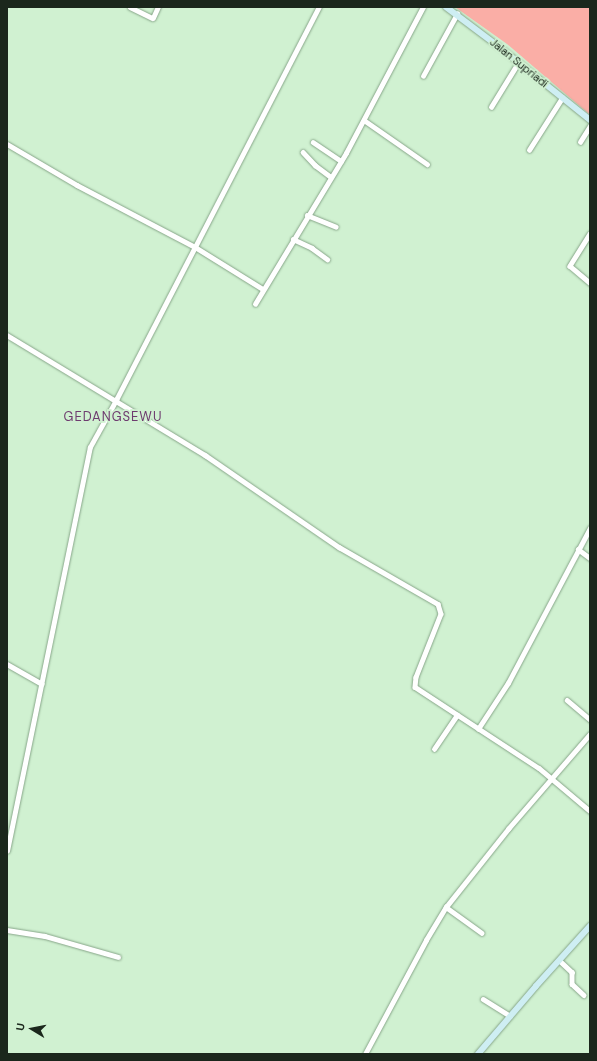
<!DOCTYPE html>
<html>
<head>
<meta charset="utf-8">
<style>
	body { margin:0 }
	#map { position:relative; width:597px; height:1061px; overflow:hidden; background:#d0f1d1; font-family:"DM Sans",sans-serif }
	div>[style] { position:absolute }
	.green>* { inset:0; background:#faaea6 }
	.roads { filter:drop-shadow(0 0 1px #87a689) drop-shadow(0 0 1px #87a689) }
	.street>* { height:4.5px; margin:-2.25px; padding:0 2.25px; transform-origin:2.25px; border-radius:2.25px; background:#fff }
	.secondary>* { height:6px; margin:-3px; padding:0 3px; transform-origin:3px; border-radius:3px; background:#ceeef3 }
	span { translate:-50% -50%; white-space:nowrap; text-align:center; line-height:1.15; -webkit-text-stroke:3.5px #d0f1d1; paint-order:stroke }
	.street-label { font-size:11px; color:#1b271c }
	.quarter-label { font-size:13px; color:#6e3c6f; letter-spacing:1px }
	.frame { position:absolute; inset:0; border:8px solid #1b271c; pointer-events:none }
	.north { position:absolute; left:12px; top:1009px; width:40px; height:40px; -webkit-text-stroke:3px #d0f1d1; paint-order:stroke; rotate:280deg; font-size:11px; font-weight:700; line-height:16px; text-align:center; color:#1b271c }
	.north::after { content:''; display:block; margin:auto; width:14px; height:18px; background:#1b271c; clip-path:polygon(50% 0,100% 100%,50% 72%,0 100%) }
</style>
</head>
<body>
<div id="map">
	<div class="green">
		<div style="clip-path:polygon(455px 7px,590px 7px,590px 115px,507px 44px)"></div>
	</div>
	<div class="roads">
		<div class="street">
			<div style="left:130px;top:7px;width:25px;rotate:26deg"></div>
			<div style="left:153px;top:18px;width:12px;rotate:-66deg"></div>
			<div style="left:423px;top:76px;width:71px;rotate:-61.3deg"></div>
			<div style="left:491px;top:107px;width:52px;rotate:-58.5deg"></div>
			<div style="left:364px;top:120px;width:77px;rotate:34.9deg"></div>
			<div style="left:313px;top:142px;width:34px;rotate:34deg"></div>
			<div style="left:580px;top:142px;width:19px;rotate:-58deg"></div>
			<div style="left:7px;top:144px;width:81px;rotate:30.4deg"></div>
			<div style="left:77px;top:185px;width:133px;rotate:27.7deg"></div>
			<div style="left:195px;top:247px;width:80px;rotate:31.7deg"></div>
			<div style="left:529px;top:150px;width:62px;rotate:-57.6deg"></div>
			<div style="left:303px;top:152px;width:18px;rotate:47deg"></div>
			<div style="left:315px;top:165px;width:20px;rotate:37deg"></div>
			<div style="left:307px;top:215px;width:31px;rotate:22deg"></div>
			<div style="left:590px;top:234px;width:38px;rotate:122deg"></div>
			<div style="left:570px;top:266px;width:26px;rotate:40deg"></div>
			<div style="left:293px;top:239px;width:21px;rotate:25deg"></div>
			<div style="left:312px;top:248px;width:19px;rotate:36deg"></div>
			<div style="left:255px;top:304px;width:176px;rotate:-58.9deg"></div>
			<div style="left:346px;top:153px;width:165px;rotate:-62.2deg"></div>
			<div style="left:7px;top:335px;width:232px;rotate:31.2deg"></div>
			<div style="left:205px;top:455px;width:163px;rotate:34.5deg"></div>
			<div style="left:339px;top:547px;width:114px;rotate:29.9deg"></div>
			<div style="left:438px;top:604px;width:10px;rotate:73deg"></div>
			<div style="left:441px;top:614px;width:68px;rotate:111.6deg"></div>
			<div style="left:416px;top:677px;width:10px;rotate:96deg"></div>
			<div style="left:415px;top:687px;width:148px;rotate:33.2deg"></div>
			<div style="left:539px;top:768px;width:67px;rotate:40.1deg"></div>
			<div style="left:578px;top:549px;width:15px;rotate:37deg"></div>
			<div style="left:7px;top:664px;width:40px;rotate:29.7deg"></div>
			<div style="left:567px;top:700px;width:30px;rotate:40deg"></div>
			<div style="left:478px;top:729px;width:55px;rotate:-56.9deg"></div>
			<div style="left:508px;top:683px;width:175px;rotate:-62.1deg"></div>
			<div style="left:434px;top:749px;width:41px;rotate:-55.9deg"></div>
			<div style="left:7px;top:851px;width:412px;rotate:-78.4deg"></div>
			<div style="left:90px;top:447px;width:54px;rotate:-61deg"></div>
			<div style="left:116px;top:400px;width:442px;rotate:-62.7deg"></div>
			<div style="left:446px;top:907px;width:44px;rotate:35.8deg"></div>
			<div style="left:7px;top:930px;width:38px;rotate:9deg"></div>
			<div style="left:45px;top:936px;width:76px;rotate:16deg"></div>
			<div style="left:559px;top:960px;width:18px;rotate:43deg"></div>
			<div style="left:572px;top:972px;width:12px;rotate:90deg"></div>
			<div style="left:572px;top:984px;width:16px;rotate:43deg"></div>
			<div style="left:483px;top:999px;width:32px;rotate:32deg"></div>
			<div style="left:365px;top:1054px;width:129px;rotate:-61.8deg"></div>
			<div style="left:426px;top:940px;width:39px;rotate:-59deg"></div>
			<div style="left:446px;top:907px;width:100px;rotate:-51.5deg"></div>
			<div style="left:508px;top:829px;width:125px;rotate:-49.2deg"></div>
		</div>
		<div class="secondary">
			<div style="left:446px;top:7px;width:65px;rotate:36.9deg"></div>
			<div style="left:498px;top:46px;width:118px;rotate:38.8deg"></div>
			<div style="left:478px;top:1054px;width:89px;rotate:-49.5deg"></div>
			<div style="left:536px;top:986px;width:81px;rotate:-48deg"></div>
		</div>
	</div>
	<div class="street-label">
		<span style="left:519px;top:63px;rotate:39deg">Jalan Supriadi</span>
	</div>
	<div class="quarter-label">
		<span style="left:113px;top:417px">GEDANGSEWU</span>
	</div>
	<div class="frame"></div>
	<div class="north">U</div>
</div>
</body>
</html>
